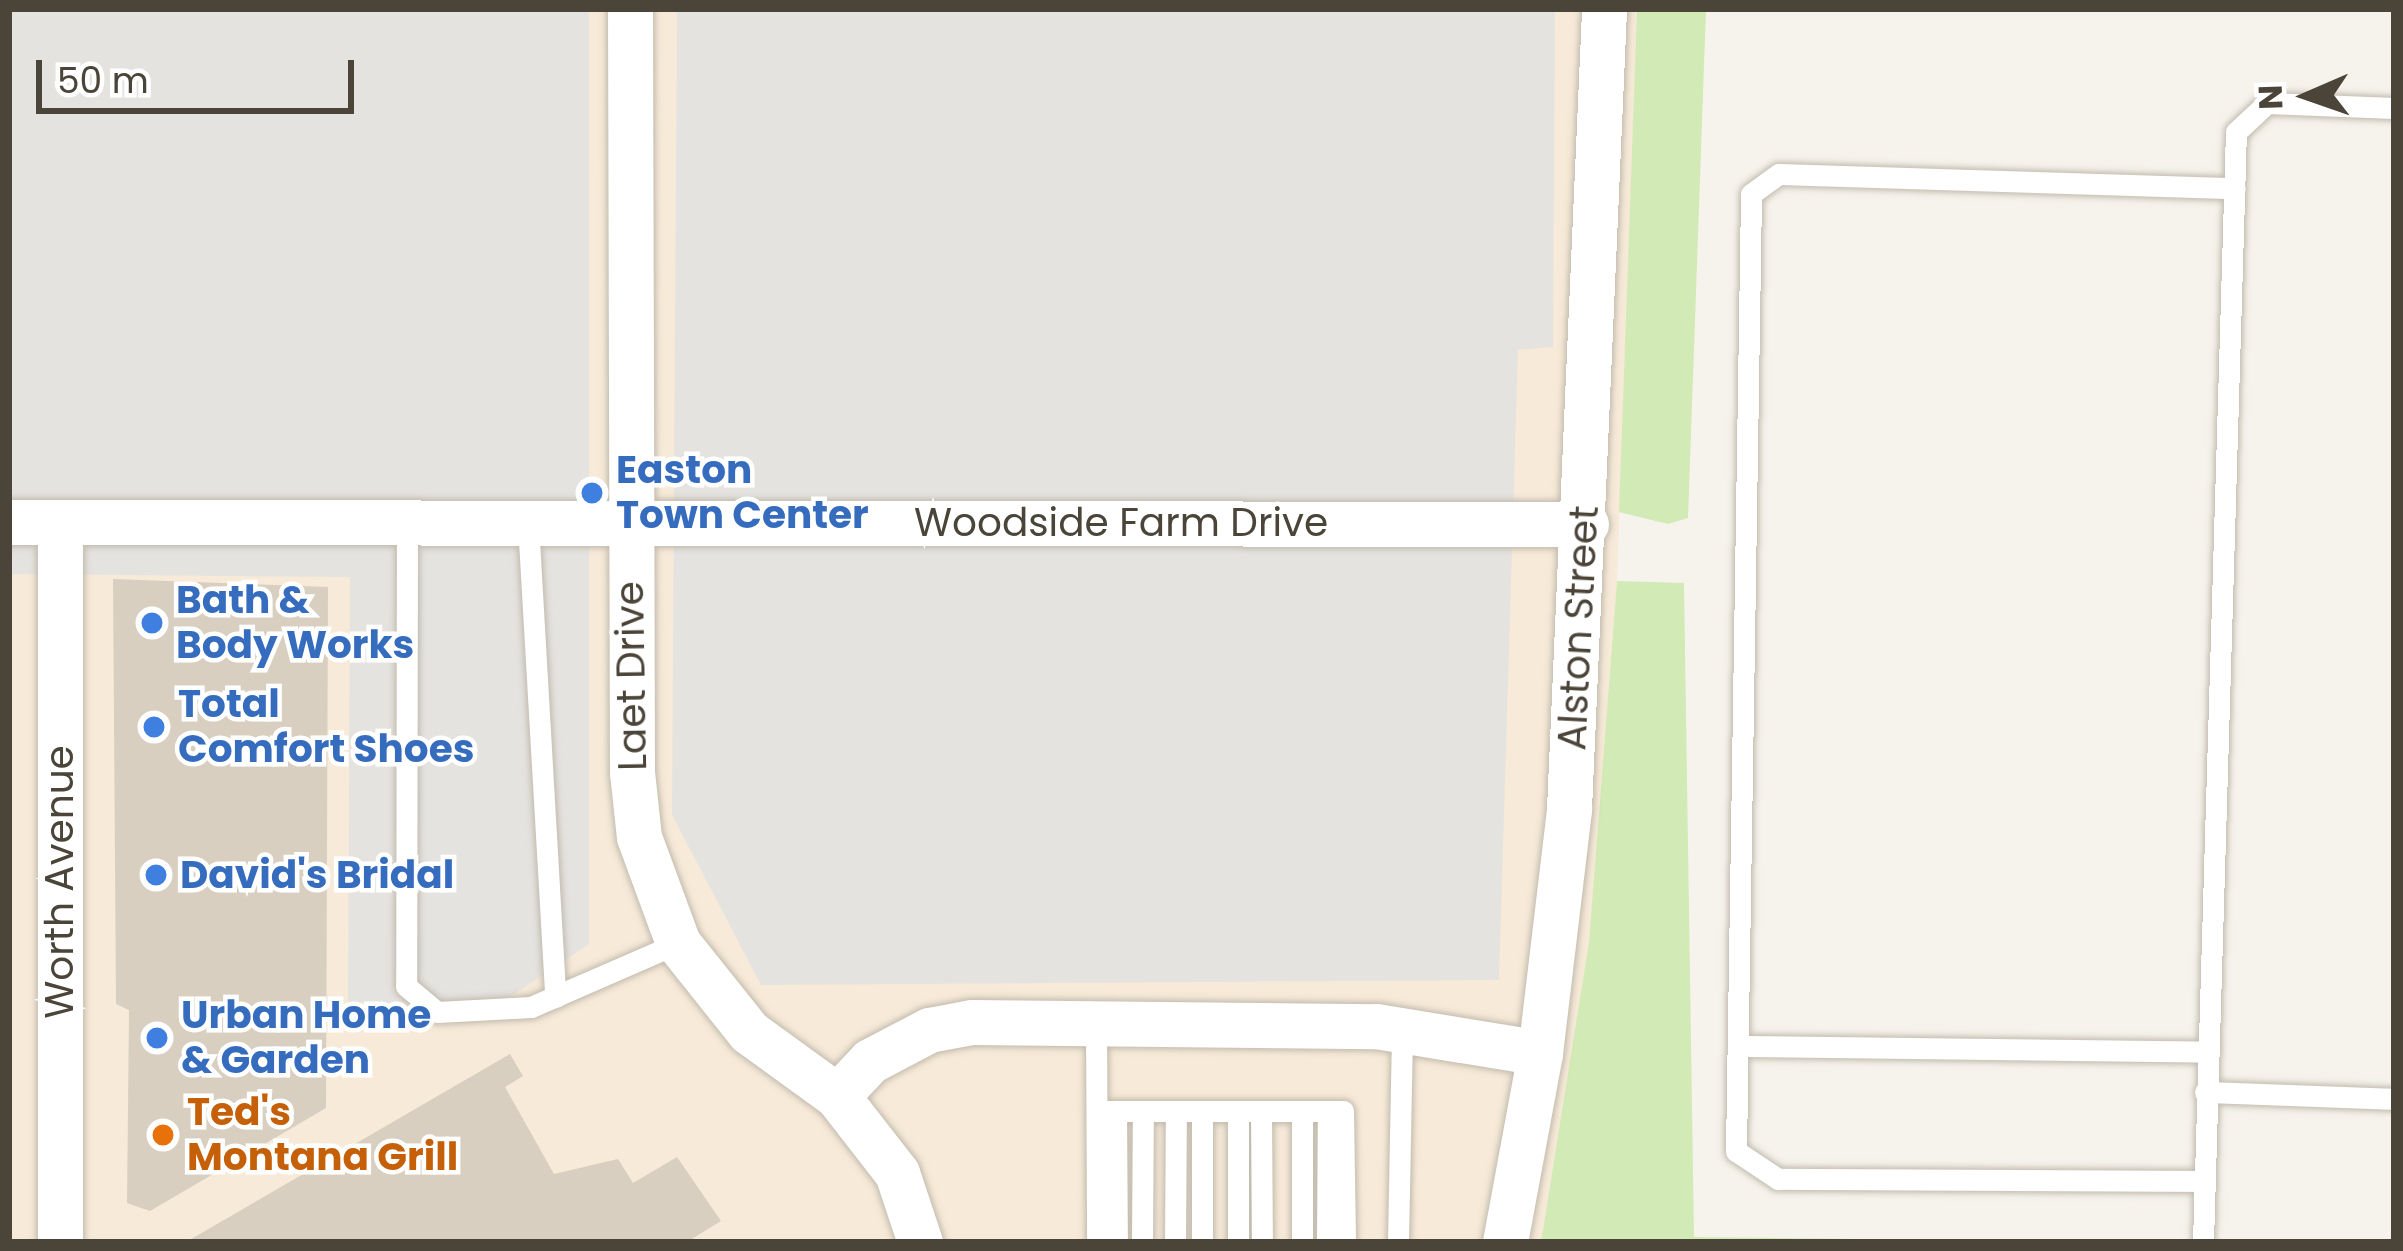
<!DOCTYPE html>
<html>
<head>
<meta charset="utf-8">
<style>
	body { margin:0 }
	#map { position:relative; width:2403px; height:1251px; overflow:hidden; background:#f6f3ec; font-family:Poppins,sans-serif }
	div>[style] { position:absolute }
	.commercial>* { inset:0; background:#f7ead8 }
	.green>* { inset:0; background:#d2eab5 }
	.parking>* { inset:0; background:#e5e3e0 }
	.building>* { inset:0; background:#d8cfc1 }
	.roads { filter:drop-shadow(0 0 3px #c2bbae) drop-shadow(0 0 3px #c2bbae) }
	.lane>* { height:21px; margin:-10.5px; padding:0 10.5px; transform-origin:10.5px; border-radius:10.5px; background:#fff }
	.street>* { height:45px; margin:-22.5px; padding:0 22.5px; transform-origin:22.5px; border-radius:22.5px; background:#fff }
	.dots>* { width:33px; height:33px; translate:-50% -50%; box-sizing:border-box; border:6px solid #fff; border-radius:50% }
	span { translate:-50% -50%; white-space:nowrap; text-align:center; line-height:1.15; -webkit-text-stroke:9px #fff; paint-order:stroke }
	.shop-label { font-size:39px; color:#366cbe; font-weight:700 }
	.left { translate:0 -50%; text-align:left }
	.street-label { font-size:39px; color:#4b4439 }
	.food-label { font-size:39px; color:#c56008; font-weight:700 }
	.frame { position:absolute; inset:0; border:12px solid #4b4439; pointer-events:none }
	.north { position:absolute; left:2247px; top:36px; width:120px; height:120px; -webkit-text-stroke:9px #fff; paint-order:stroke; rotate:268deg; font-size:33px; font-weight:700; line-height:48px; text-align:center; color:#4b4439 }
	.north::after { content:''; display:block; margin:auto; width:42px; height:54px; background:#4b4439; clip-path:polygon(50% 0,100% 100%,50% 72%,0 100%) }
	.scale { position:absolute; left:36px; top:60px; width:318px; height:54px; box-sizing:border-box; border:6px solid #4b4439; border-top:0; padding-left:15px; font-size:36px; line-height:42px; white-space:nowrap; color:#4b4439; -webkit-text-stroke:9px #fff; paint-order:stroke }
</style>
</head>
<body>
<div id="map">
	<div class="commercial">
		<div style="clip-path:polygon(9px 9px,1637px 9px,1617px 581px,1589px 942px,1541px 1242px,9px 1242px)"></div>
	</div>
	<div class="green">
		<div style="clip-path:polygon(1637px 9px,1706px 9px,1688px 518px,1668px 524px,1619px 512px)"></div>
		<div style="clip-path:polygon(1617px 581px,1684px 583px,1694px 1237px,2103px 1242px,1541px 1242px,1589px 942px)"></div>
	</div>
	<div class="parking">
		<div style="clip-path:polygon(9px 9px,589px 9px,589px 944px,504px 1001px,348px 1009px,350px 577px,9px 574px)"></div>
		<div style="clip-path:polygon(677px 9px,1555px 9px,1553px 347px,1518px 350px,1499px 980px,761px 985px,672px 815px)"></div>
	</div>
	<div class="building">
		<div style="clip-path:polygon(113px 579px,328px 587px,326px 1108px,150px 1211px,127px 1203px,129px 1010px,116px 1004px)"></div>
		<div style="clip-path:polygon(510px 1054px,523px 1076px,505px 1087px,554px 1174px,618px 1159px,633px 1183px,677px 1157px,721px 1221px,687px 1242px,186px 1242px)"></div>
	</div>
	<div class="roads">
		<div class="lane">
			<div style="left:407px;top:523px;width:463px;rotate:90.1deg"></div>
			<div style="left:406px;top:986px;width:40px;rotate:40deg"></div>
			<div style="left:437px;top:1012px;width:94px;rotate:-3deg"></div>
			<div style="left:531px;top:1007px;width:160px;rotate:-23.5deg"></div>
			<div style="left:528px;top:523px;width:475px;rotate:86.7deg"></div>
			<div style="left:1096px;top:1023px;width:219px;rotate:89.7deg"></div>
			<div style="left:1738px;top:1046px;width:468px;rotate:0.7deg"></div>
			<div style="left:2205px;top:1092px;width:189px;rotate:2.1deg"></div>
			<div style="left:1097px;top:1111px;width:246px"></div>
			<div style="left:1343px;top:1111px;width:131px;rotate:89.1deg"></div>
			<div style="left:1116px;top:1111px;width:131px;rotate:89.6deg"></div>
			<div style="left:1261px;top:1111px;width:131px;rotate:89.6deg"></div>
			<div style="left:2202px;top:1181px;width:424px;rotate:-179.7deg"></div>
			<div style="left:1778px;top:1179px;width:50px;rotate:-146.3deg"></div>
			<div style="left:1736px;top:1151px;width:957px;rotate:-89.1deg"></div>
			<div style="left:1751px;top:194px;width:34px;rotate:-36deg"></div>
			<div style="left:1779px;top:174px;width:456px;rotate:1.8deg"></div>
			<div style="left:1142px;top:1242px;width:131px;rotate:-89.6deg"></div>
			<div style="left:1175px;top:1242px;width:131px;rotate:-89.6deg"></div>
			<div style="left:1202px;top:1242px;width:131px;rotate:-90deg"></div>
			<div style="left:1238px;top:1242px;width:131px;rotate:-90deg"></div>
			<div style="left:1302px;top:1242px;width:131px;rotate:-90deg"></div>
			<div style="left:1327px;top:1242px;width:131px;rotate:-89.6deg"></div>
			<div style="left:1398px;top:1242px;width:211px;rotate:-88.9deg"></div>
			<div style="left:2203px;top:1242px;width:1110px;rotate:-88.3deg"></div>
			<div style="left:2236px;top:132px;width:42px;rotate:-43.1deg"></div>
			<div style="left:2267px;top:103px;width:127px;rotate:2.3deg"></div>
		</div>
		<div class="street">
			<div style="left:630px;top:9px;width:763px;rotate:89.85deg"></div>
			<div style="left:632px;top:772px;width:65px;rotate:83.9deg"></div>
			<div style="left:639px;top:837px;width:113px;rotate:69.8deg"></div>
			<div style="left:678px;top:943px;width:114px;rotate:51.4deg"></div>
			<div style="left:749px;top:1032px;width:109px;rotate:36deg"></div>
			<div style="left:837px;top:1096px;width:98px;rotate:52.1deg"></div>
			<div style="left:897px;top:1173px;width:73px;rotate:71.6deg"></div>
			<div style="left:9px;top:522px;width:1577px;rotate:0.07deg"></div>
			<div style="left:60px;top:522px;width:720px;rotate:90deg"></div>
			<div style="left:837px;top:1096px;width:48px;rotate:-46.7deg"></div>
			<div style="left:870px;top:1061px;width:67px;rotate:-27.7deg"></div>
			<div style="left:929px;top:1030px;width:44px;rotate:-10.5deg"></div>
			<div style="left:972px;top:1022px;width:404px;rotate:0.6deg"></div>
			<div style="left:1376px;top:1026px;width:166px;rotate:9.3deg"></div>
			<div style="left:1505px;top:1242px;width:192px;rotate:-79.5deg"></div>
			<div style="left:1540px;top:1053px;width:246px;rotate:-83.2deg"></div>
			<div style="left:1569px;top:809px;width:801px;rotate:-87.49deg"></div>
		</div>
	</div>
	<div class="dots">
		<div style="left:592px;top:493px;background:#3f7fe0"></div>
		<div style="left:152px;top:623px;background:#3f7fe0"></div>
		<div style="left:154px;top:727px;background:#3f7fe0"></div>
		<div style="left:156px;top:875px;background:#3f7fe0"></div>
		<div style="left:157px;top:1038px;background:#3f7fe0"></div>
		<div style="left:163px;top:1135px;background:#e8710a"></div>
	</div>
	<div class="shop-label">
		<span class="left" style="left:616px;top:493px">Easton<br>Town Center</span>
		<span class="left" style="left:176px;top:623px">Bath &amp;<br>Body Works</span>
		<span class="left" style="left:178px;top:727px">Total<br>Comfort Shoes</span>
		<span class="left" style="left:180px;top:875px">David's Bridal</span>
		<span class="left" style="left:181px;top:1038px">Urban Home<br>&amp; Garden</span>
	</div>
	<div class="street-label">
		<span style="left:1121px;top:523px">Woodside Farm Drive</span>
		<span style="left:1579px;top:628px;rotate:-87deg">Alston Street</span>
		<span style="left:632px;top:676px;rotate:-91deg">Laet Drive</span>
		<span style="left:60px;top:882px;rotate:-90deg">Worth Avenue</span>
	</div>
	<div class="food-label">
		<span class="left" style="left:187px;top:1135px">Ted's<br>Montana Grill</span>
	</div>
	<div class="frame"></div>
	<div class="north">N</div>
	<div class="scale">50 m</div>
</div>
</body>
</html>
